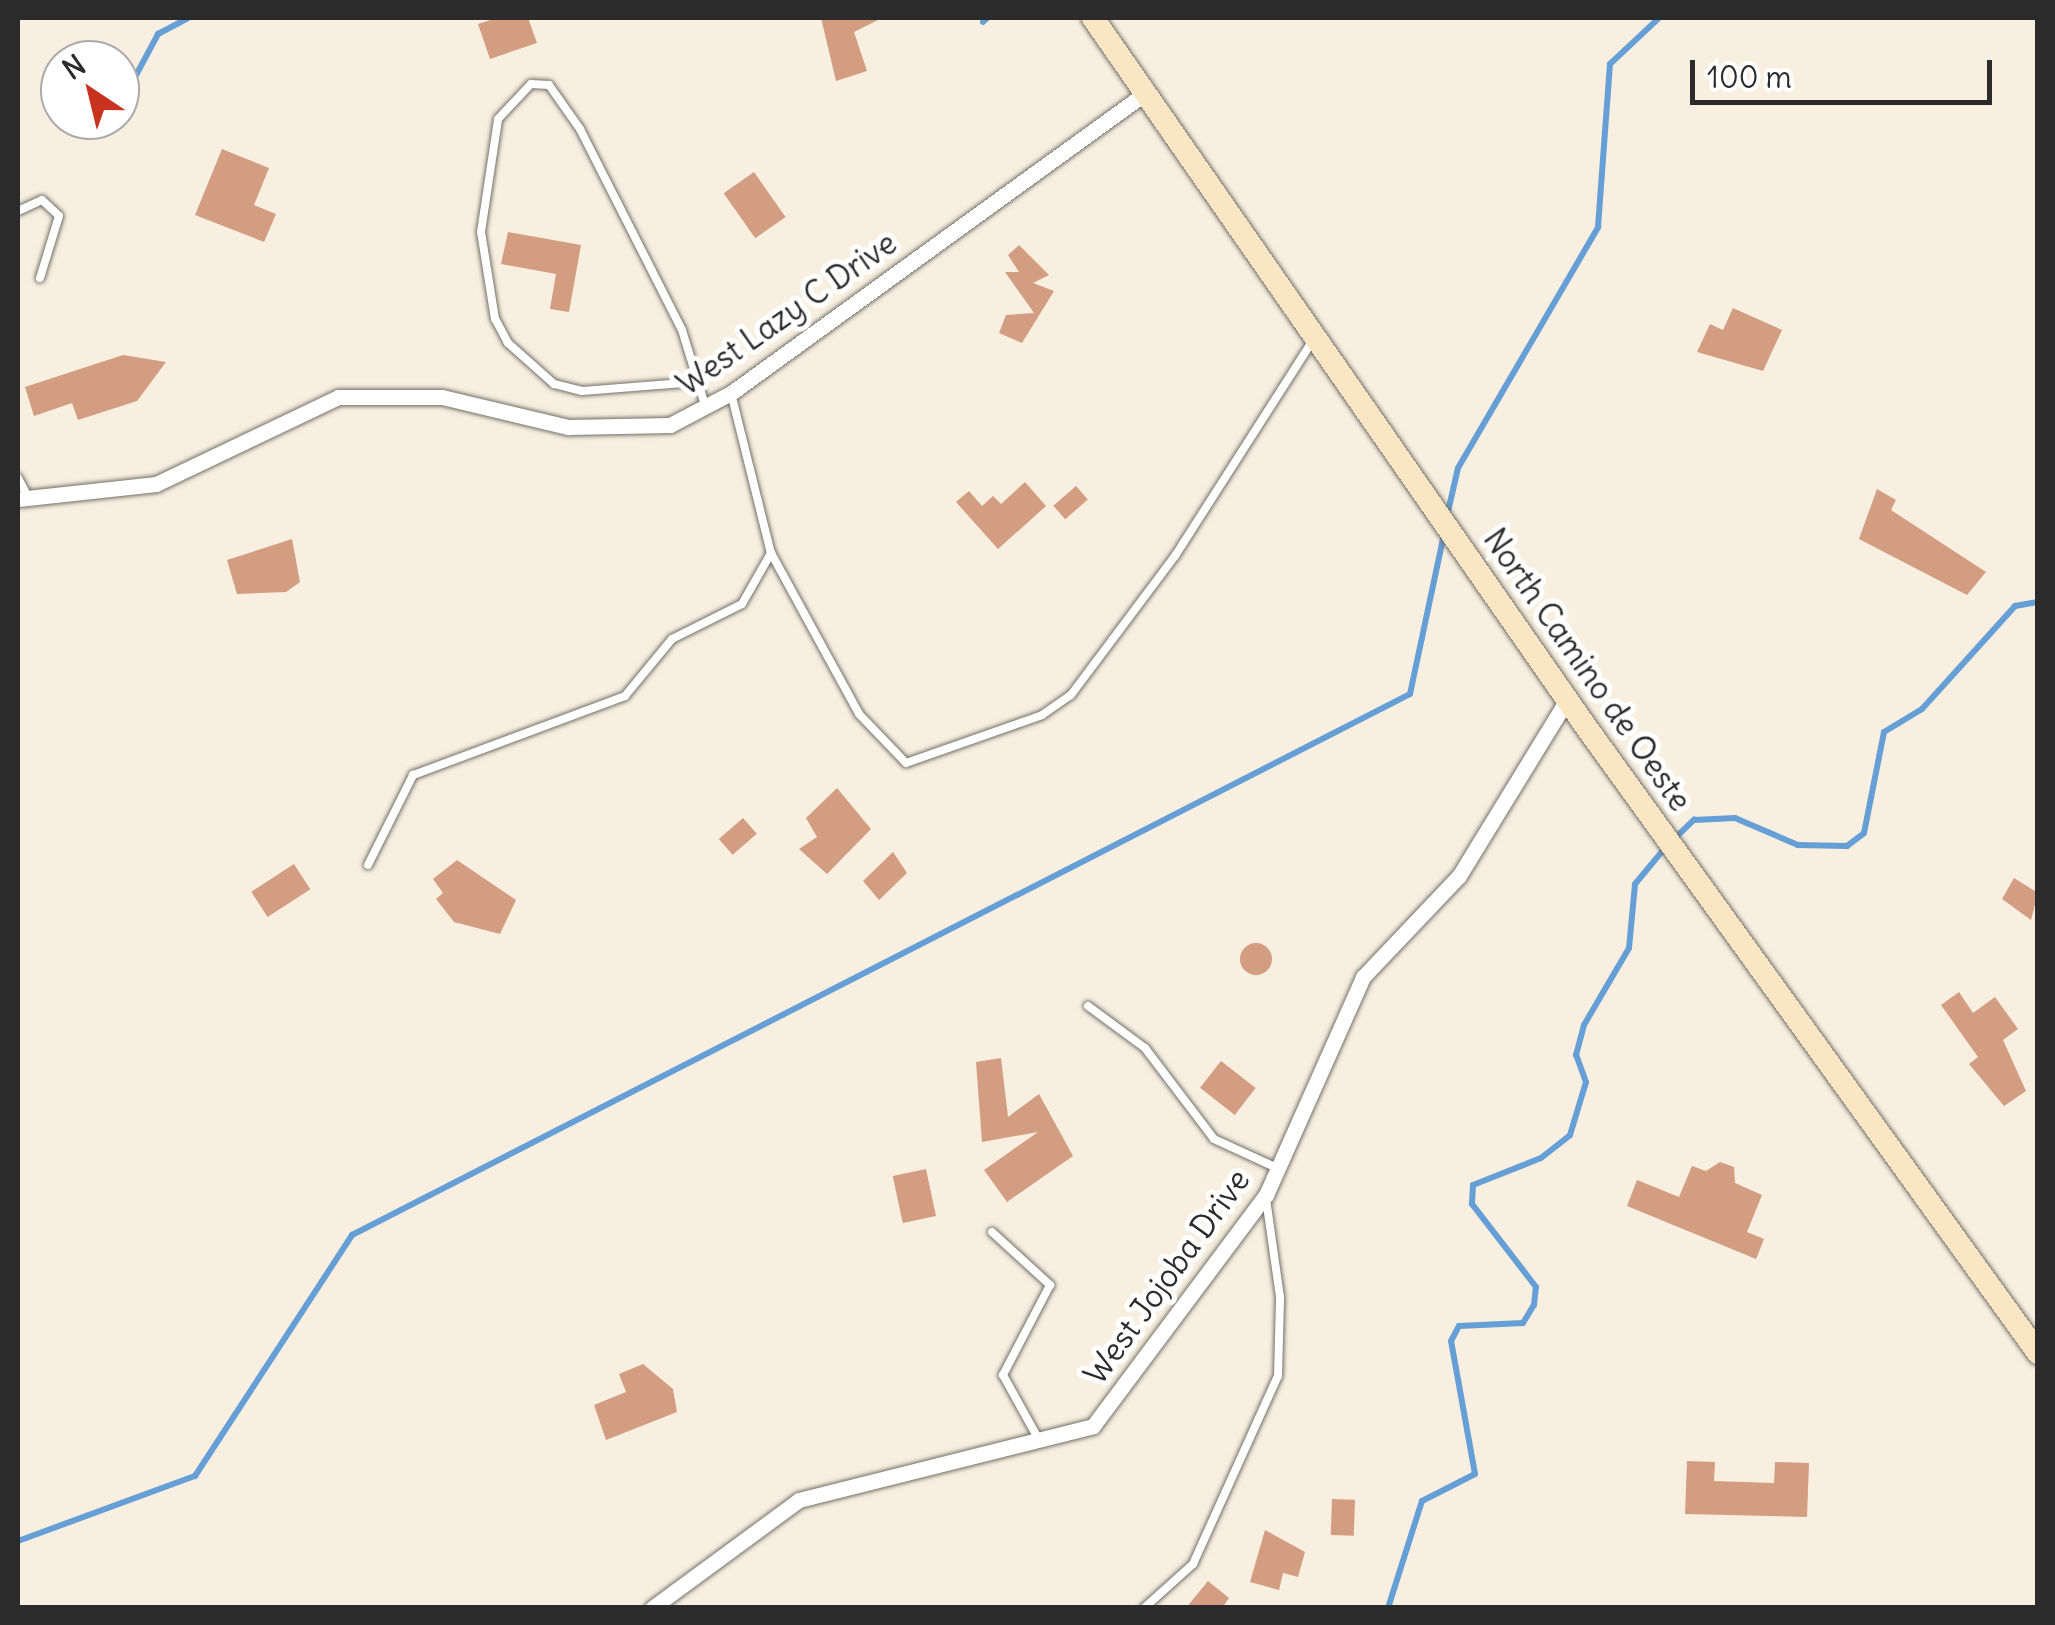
<!DOCTYPE html>
<html>
<head>
<meta charset="utf-8">
<style>
	body { margin:0 }
	#map { position:relative; width:2055px; height:1625px; overflow:hidden; background:#f8efe0; font-family:Delius,sans-serif }
	div>[style] { position:absolute }
	.stream>* { height:6px; margin:-3px; padding:0 3px; transform-origin:3px; border-radius:3px; background:#669fd5 }
	.building>* { inset:0; background:#d39d81; transform-origin:0 0 }
	.round { border-radius:50% }
	.roads { filter:drop-shadow(0 0 2px #73706a) drop-shadow(0 0 2px #73706a) }
	.lane>* { height:8px; margin:-4px; padding:0 4px; transform-origin:4px; border-radius:4px; background:#fff }
	.street>* { height:15px; margin:-7.5px; padding:0 7.5px; transform-origin:7.5px; border-radius:7.5px; background:#fff }
	.secondary>* { height:22px; margin:-11px; padding:0 11px; transform-origin:11px; border-radius:11px; background:#fbe6c4 }
	span { translate:-50% -50%; white-space:nowrap; text-align:center; line-height:1.15; -webkit-text-stroke:10px #fff; paint-order:stroke }
	.street-label { font-size:32px; color:#2b2b2b }
	.frame { position:absolute; inset:0; border:20px solid #2b2b2b; pointer-events:none }
	.north { position:absolute; left:40px; top:40px; width:100px; height:100px; box-sizing:border-box; background:#fff; border:2px solid #aaa; border-radius:50%; rotate:325deg; font-size:28px; font-weight:700; line-height:40px; text-align:center; color:#2b2b2b }
	.north::after { content:''; display:block; margin:auto; width:35px; height:45px; background:#c8321e; clip-path:polygon(50% 0,100% 100%,50% 72%,0 100%) }
	.scale { position:absolute; left:1690px; top:60px; width:302px; height:45px; box-sizing:border-box; border:5px solid #2b2b2b; border-top:0; padding-left:12px; font-size:30px; line-height:35px; white-space:nowrap; color:#2b2b2b; -webkit-text-stroke:8px #fff; paint-order:stroke }
</style>
</head>
<body>
<div id="map">
	<div class="stream">
		<div style="left:983px;top:22px;width:6px;rotate:-45deg"></div>
		<div style="left:120px;top:105px;width:81px;rotate:-61.8deg"></div>
		<div style="left:158px;top:34px;width:34px;rotate:-28deg"></div>
		<div style="left:1447px;top:516px;width:49px;rotate:-77.1deg"></div>
		<div style="left:1458px;top:468px;width:279px;rotate:-59.8deg"></div>
		<div style="left:1598px;top:227px;width:163px;rotate:-85.8deg"></div>
		<div style="left:1610px;top:64px;width:67px;rotate:-43.2deg"></div>
		<div style="left:1674px;top:839px;width:28px;rotate:-44deg"></div>
		<div style="left:1694px;top:820px;width:41px;rotate:-2.8deg"></div>
		<div style="left:1735px;top:818px;width:69px;rotate:23.2deg"></div>
		<div style="left:1798px;top:845px;width:49px;rotate:1.2deg"></div>
		<div style="left:1847px;top:846px;width:21px;rotate:-37deg"></div>
		<div style="left:1864px;top:833px;width:103px;rotate:-78.8deg"></div>
		<div style="left:1884px;top:732px;width:44px;rotate:-31.2deg"></div>
		<div style="left:1922px;top:709px;width:139px;rotate:-47.9deg"></div>
		<div style="left:2015px;top:606px;width:23px;rotate:-10deg"></div>
		<div style="left:18px;top:1541px;width:189px;rotate:-20.2deg"></div>
		<div style="left:195px;top:1476px;width:288px;rotate:-56.9deg"></div>
		<div style="left:352px;top:1235px;width:1188px;rotate:-27.08deg"></div>
		<div style="left:1410px;top:694px;width:164px;rotate:-78deg"></div>
		<div style="left:1388px;top:1608px;width:112px;rotate:-72.4deg"></div>
		<div style="left:1422px;top:1501px;width:59px;rotate:-27deg"></div>
		<div style="left:1475px;top:1474px;width:135px;rotate:-100.2deg"></div>
		<div style="left:1451px;top:1341px;width:17px;rotate:-62deg"></div>
		<div style="left:1459px;top:1326px;width:64px;rotate:-2.7deg"></div>
		<div style="left:1523px;top:1323px;width:21px;rotate:-59deg"></div>
		<div style="left:1534px;top:1305px;width:18px;rotate:-84deg"></div>
		<div style="left:1536px;top:1287px;width:105px;rotate:-127.6deg"></div>
		<div style="left:1472px;top:1204px;width:19px;rotate:-87deg"></div>
		<div style="left:1473px;top:1185px;width:73px;rotate:-21.7deg"></div>
		<div style="left:1541px;top:1158px;width:37px;rotate:-38deg"></div>
		<div style="left:1570px;top:1135px;width:55px;rotate:-73.2deg"></div>
		<div style="left:1586px;top:1082px;width:29px;rotate:-110deg"></div>
		<div style="left:1576px;top:1055px;width:31px;rotate:-75deg"></div>
		<div style="left:1584px;top:1025px;width:89px;rotate:-59.7deg"></div>
		<div style="left:1629px;top:948px;width:64px;rotate:-84.6deg"></div>
		<div style="left:1635px;top:884px;width:47px;rotate:-50.2deg"></div>
	</div>
	<div class="building">
		<div style="clip-path:polygon(497px 18px,528px 18px,537px 43px,490px 59px,478px 24px)"></div>
		<div style="clip-path:polygon(821px 18px,882px 18px,854px 32px,867px 71px,836px 81px)"></div>
		<div style="clip-path:polygon(222px 149px,269px 168px,254px 205px,276px 214px,264px 242px,195px 215px)"></div>
		<div style="left:754px;top:172px;width:55px;height:37px;rotate:55deg"></div>
		<div style="clip-path:polygon(508px 232px,581px 245px,569px 312px,550px 309px,556px 274px,501px 264px)"></div>
		<div style="clip-path:polygon(1019px 245px,1049px 275px,1033px 283px,1054px 291px,1022px 343px,999px 333px,1006px 315px,1034px 313px,1005px 272px,1019px 272px,1008px 255px)"></div>
		<div style="clip-path:polygon(1733px 308px,1782px 330px,1763px 371px,1697px 352px,1710px 324px,1723px 330px)"></div>
		<div style="clip-path:polygon(123px 355px,166px 362px,137px 401px,78px 420px,72px 403px,34px 416px,25px 387px)"></div>
		<div style="clip-path:polygon(1025px 482px,1046px 506px,998px 549px,956px 502px,969px 491px,982px 506px,993px 496px,1001px 504px)"></div>
		<div style="left:1076px;top:486px;width:18px;height:30px;rotate:49deg"></div>
		<div style="clip-path:polygon(1877px 489px,1896px 500px,1891px 510px,1986px 572px,1967px 595px,1859px 539px)"></div>
		<div style="clip-path:polygon(292px 539px,300px 582px,286px 592px,237px 594px,227px 560px)"></div>
		<div style="clip-path:polygon(837px 788px,871px 829px,827px 874px,799px 849px,817px 837px,806px 818px)"></div>
		<div style="left:743px;top:818px;width:21px;height:32px;rotate:49deg"></div>
		<div style="clip-path:polygon(893px 852px,907px 873px,879px 900px,863px 881px)"></div>
		<div style="clip-path:polygon(457px 860px,516px 900px,500px 934px,454px 922px,436px 899px,443px 893px,433px 879px)"></div>
		<div style="left:294px;top:864px;width:30px;height:51px;rotate:57deg"></div>
		<div style="clip-path:polygon(2014px 878px,2038px 893px,2031px 920px,2002px 899px)"></div>
		<div class="round" style="left:1240px;top:943px;width:32px;height:32px"></div>
		<div style="clip-path:polygon(1959px 992px,1973px 1013px,1995px 997px,2018px 1029px,2003px 1040px,2026px 1091px,2004px 1106px,1969px 1064px,1978px 1057px,1941px 1005px)"></div>
		<div style="clip-path:polygon(1001px 1058px,1008px 1117px,1039px 1094px,1073px 1156px,1007px 1202px,984px 1170px,1038px 1132px,982px 1142px,976px 1062px)"></div>
		<div style="left:1221px;top:1061px;width:44px;height:34px;rotate:38deg"></div>
		<div style="clip-path:polygon(1720px 1162px,1734px 1167px,1735px 1183px,1762px 1195px,1747px 1232px,1764px 1239px,1756px 1259px,1627px 1206px,1637px 1180px,1679px 1197px,1692px 1166px,1706px 1171px)"></div>
		<div style="left:926px;top:1169px;width:48px;height:34px;rotate:78deg"></div>
		<div style="clip-path:polygon(643px 1364px,673px 1389px,677px 1412px,606px 1440px,594px 1405px,626px 1392px,619px 1374px)"></div>
		<div style="clip-path:polygon(1687px 1461px,1715px 1462px,1714px 1481px,1774px 1483px,1775px 1462px,1809px 1463px,1807px 1517px,1685px 1514px)"></div>
		<div style="left:1332px;top:1499px;width:23px;height:36px;rotate:2deg"></div>
		<div style="clip-path:polygon(1265px 1530px,1305px 1552px,1298px 1577px,1283px 1573px,1279px 1590px,1250px 1582px)"></div>
		<div style="clip-path:polygon(1208px 1581px,1229px 1598px,1222px 1608px,1186px 1608px)"></div>
	</div>
	<div class="roads">
		<div class="lane">
			<div style="left:18px;top:211px;width:26px;rotate:-25deg"></div>
			<div style="left:42px;top:200px;width:23px;rotate:43deg"></div>
			<div style="left:59px;top:216px;width:65px;rotate:107deg"></div>
			<div style="left:696px;top:382px;width:114px;rotate:175.5deg"></div>
			<div style="left:582px;top:391px;width:29px;rotate:-166deg"></div>
			<div style="left:554px;top:384px;width:62px;rotate:-138.3deg"></div>
			<div style="left:508px;top:343px;width:27px;rotate:-118deg"></div>
			<div style="left:495px;top:319px;width:88px;rotate:-99.1deg"></div>
			<div style="left:481px;top:232px;width:114px;rotate:-81.4deg"></div>
			<div style="left:498px;top:119px;width:48px;rotate:-46.7deg"></div>
			<div style="left:531px;top:84px;width:18px;rotate:3deg"></div>
			<div style="left:549px;top:85px;width:54px;rotate:54.8deg"></div>
			<div style="left:580px;top:129px;width:225px;rotate:63.1deg"></div>
			<div style="left:682px;top:330px;width:78px;rotate:73deg"></div>
			<div style="left:731px;top:393px;width:165px;rotate:76deg"></div>
			<div style="left:771px;top:553px;width:183px;rotate:61.3deg"></div>
			<div style="left:859px;top:714px;width:68px;rotate:46.2deg"></div>
			<div style="left:906px;top:763px;width:144px;rotate:-19.4deg"></div>
			<div style="left:1042px;top:715px;width:35px;rotate:-35deg"></div>
			<div style="left:1071px;top:695px;width:174px;rotate:-53.2deg"></div>
			<div style="left:1175px;top:556px;width:258px;rotate:-57.4deg"></div>
			<div style="left:18px;top:478px;width:21px;rotate:62deg"></div>
			<div style="left:368px;top:865px;width:101px;rotate:-63.4deg"></div>
			<div style="left:413px;top:775px;width:226px;rotate:-20.4deg"></div>
			<div style="left:625px;top:696px;width:74px;rotate:-50.5deg"></div>
			<div style="left:672px;top:639px;width:78px;rotate:-26.6deg"></div>
			<div style="left:742px;top:604px;width:59px;rotate:-60.4deg"></div>
			<div style="left:1088px;top:1006px;width:71px;rotate:36.4deg"></div>
			<div style="left:1145px;top:1048px;width:114px;rotate:52.8deg"></div>
			<div style="left:1214px;top:1139px;width:69px;rotate:24.7deg"></div>
			<div style="left:992px;top:1232px;width:79px;rotate:42.4deg"></div>
			<div style="left:1050px;top:1285px;width:102px;rotate:117.6deg"></div>
			<div style="left:1003px;top:1375px;width:74px;rotate:61deg"></div>
			<div style="left:1144px;top:1608px;width:66px;rotate:-41.9deg"></div>
			<div style="left:1193px;top:1564px;width:206px;rotate:-65.7deg"></div>
			<div style="left:1278px;top:1376px;width:79px;rotate:-88.5deg"></div>
			<div style="left:1280px;top:1297px;width:99px;rotate:-98.1deg"></div>
		</div>
		<div class="street">
			<div style="left:18px;top:499px;width:139px;rotate:-6.2deg"></div>
			<div style="left:156px;top:484px;width:202px;rotate:-25.5deg"></div>
			<div style="left:338px;top:397px;width:104px"></div>
			<div style="left:442px;top:397px;width:130px;rotate:13.4deg"></div>
			<div style="left:568px;top:427px;width:102px;rotate:-1.1deg"></div>
			<div style="left:670px;top:425px;width:69px;rotate:-27.7deg"></div>
			<div style="left:731px;top:393px;width:510px;rotate:-35.9deg"></div>
			<div style="left:652px;top:1608px;width:182px;rotate:-36.3deg"></div>
			<div style="left:799px;top:1500px;width:303px;rotate:-14.1deg"></div>
			<div style="left:1093px;top:1426px;width:289px;rotate:-53.2deg"></div>
			<div style="left:1266px;top:1195px;width:239px;rotate:-66deg"></div>
			<div style="left:1363px;top:977px;width:139px;rotate:-46.5deg"></div>
			<div style="left:1459px;top:876px;width:206px;rotate:-58.5deg"></div>
		</div>
		<div class="secondary">
			<div style="left:1093px;top:18px;width:860px;rotate:55.18deg"></div>
			<div style="left:1584px;top:724px;width:776px;rotate:54.18deg"></div>
		</div>
	</div>
	<div class="street-label">
		<span style="left:787px;top:314px;rotate:-35deg">West Lazy C Drive</span>
		<span style="left:1587px;top:670px;rotate:55deg">North Camino de Oeste</span>
		<span style="left:1167px;top:1277px;rotate:-54deg">West Jojoba Drive</span>
	</div>
	<div class="frame"></div>
	<div class="north">N</div>
	<div class="scale">100 m</div>
</div>
</body>
</html>
